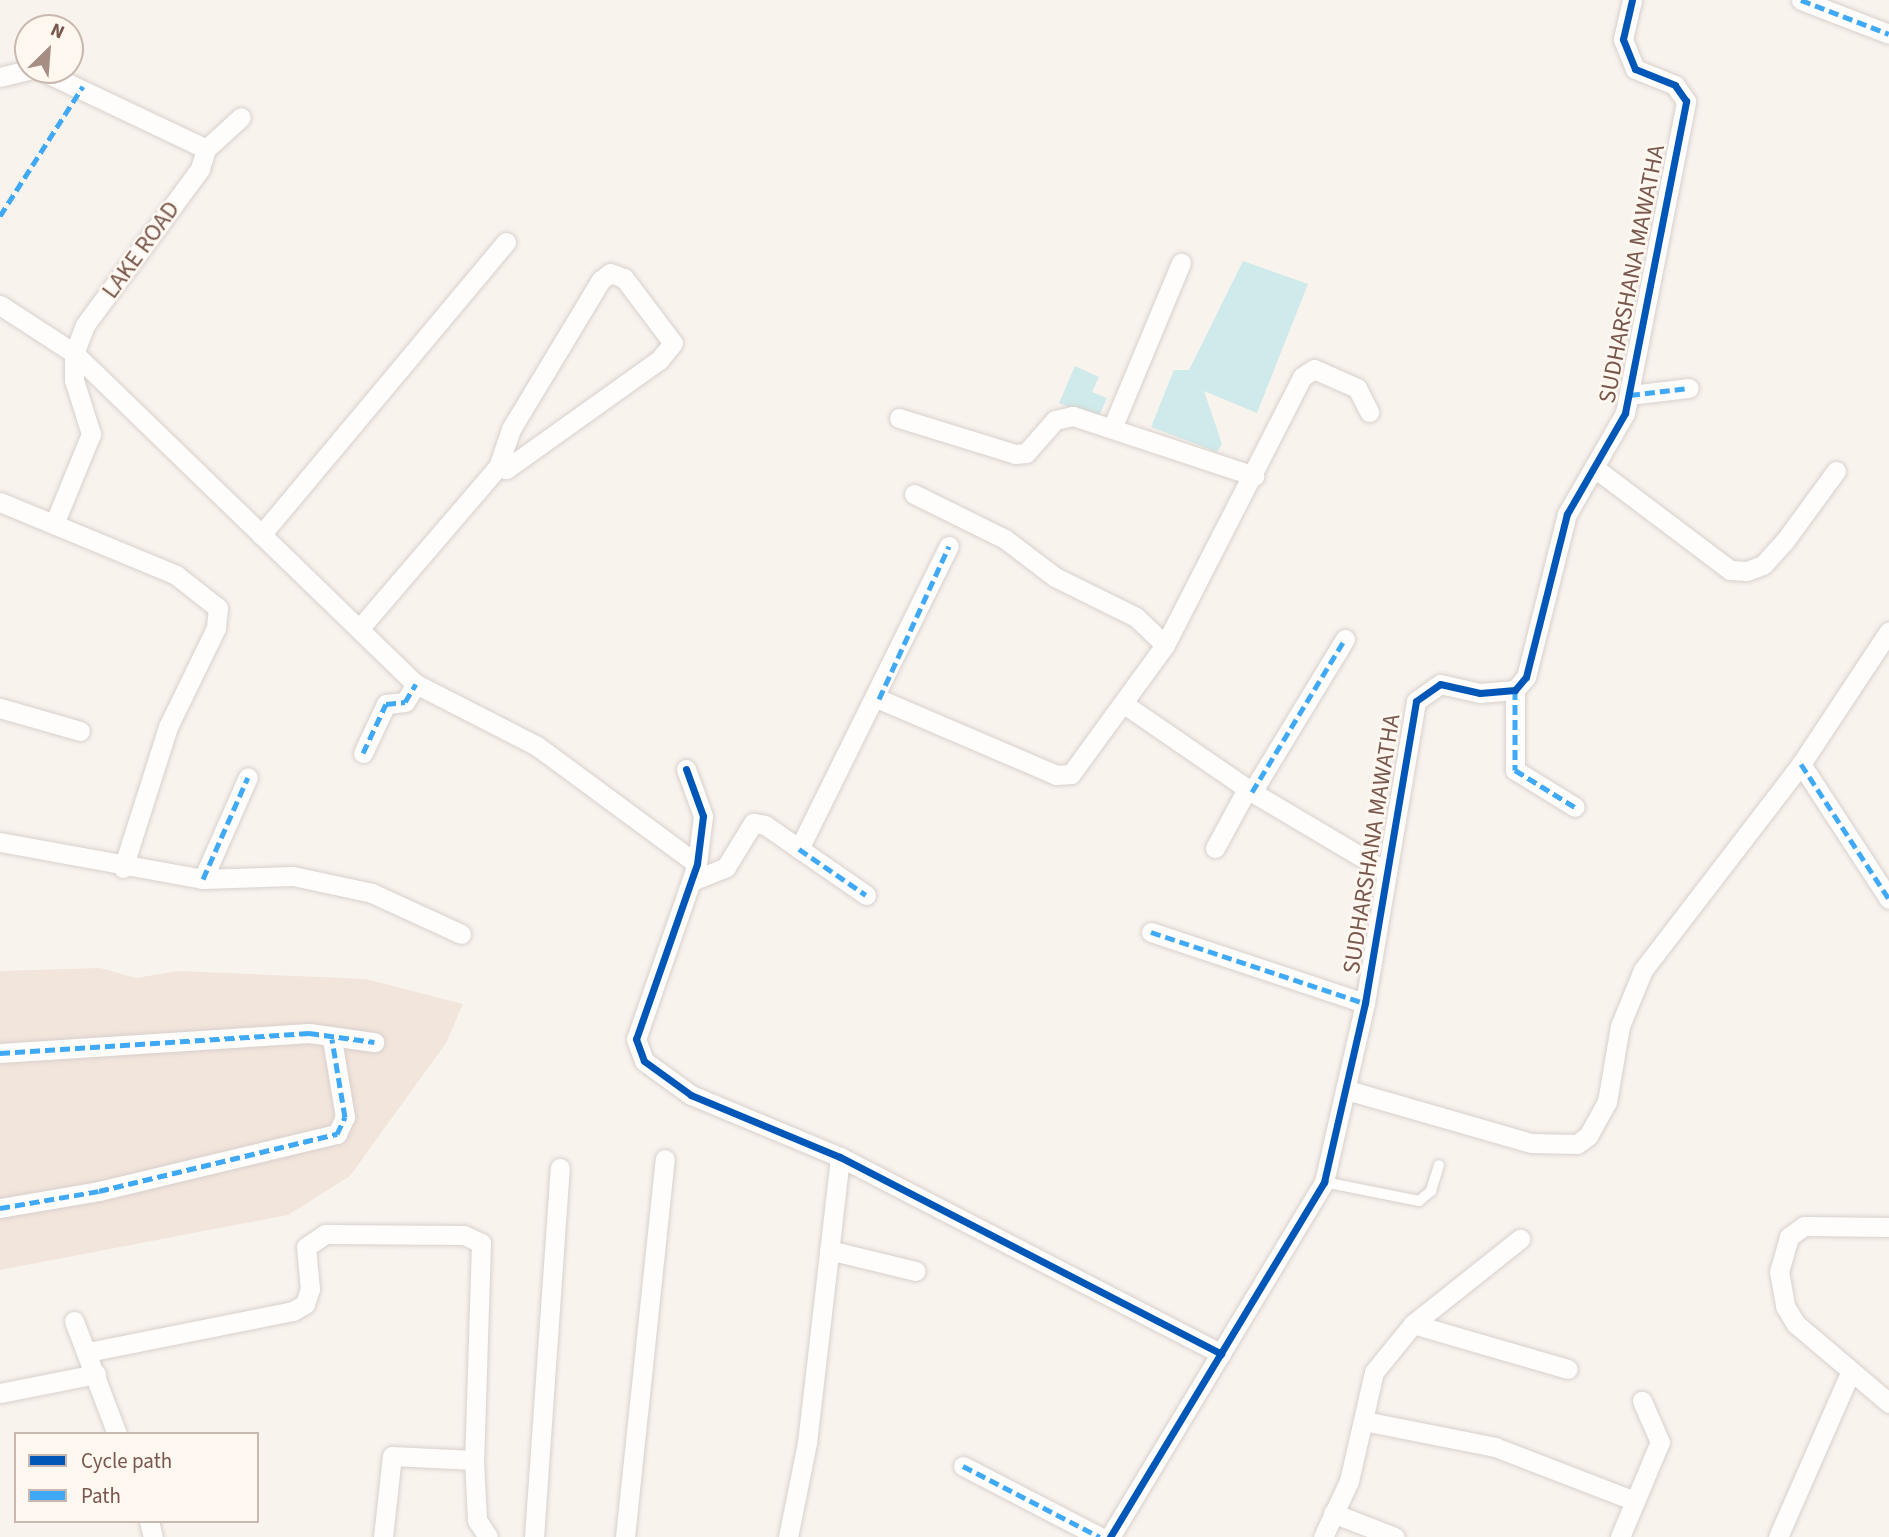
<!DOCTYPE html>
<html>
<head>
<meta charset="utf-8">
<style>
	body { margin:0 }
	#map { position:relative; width:1889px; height:1537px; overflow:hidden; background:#f9f3ee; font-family:"Source Sans 3",sans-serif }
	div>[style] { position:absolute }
	.residential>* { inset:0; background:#f2e5dc }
	.water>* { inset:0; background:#cfeaea }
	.roads { filter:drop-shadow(0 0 2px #d8d0cc) drop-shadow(0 0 2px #d8d0cc) }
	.lane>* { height:10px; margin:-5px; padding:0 5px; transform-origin:5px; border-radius:5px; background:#fefdfc }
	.street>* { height:19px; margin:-9.5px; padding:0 9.5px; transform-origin:9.5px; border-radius:9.5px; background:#fefdfc }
	.quiet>* { height:5px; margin-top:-2.5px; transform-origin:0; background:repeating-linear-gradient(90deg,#3fa9f5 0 10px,transparent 0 15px) }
	.cycleway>* { height:7px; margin:-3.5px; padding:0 3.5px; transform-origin:3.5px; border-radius:3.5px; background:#0057b8 }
	span { translate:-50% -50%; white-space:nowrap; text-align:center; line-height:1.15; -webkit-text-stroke:5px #fff8f1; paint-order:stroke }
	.street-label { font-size:24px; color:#79574c }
	.legend { position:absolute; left:14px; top:1432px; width:245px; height:91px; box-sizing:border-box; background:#fff8f1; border:2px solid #c9b8af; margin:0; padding:9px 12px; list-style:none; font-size:21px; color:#79574c }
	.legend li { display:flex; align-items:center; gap:14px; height:35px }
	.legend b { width:35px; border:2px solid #c9b8af }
	.north { position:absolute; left:14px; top:14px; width:70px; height:70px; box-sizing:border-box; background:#fff8f1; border:2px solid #c9b8af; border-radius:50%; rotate:25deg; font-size:19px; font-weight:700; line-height:28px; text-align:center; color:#79574c }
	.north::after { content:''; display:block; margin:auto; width:24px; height:32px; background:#a68e85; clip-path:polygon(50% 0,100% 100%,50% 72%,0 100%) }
</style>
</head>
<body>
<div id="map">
	<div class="residential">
		<div style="clip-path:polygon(100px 968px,136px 978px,178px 971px,366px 979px,463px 1004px,446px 1043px,350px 1176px,288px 1215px,0 1270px,0 971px)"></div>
	</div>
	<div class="water">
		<div style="clip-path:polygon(1243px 261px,1308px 284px,1257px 413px,1204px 391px,1222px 444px,1217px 452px,1151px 427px,1174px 370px,1189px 370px)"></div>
		<div style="clip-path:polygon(1075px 366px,1099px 377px,1092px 392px,1107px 398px,1098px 419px,1059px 403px)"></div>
	</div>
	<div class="roads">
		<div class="lane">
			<div style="left:1324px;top:1182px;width:97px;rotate:11.3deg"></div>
			<div style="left:1419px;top:1201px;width:16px;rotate:-40deg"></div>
			<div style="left:1431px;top:1191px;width:27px;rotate:-73deg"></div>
		</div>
		<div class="street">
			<div style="left:1801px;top:0;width:94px;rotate:21.1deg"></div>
			<div style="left:40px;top:70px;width:184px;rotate:25.4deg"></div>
			<div style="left:206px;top:149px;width:21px;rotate:107deg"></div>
			<div style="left:200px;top:169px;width:194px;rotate:126.4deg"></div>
			<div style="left:85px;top:325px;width:30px;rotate:111deg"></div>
			<div style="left:74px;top:353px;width:27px;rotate:90deg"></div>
			<div style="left:74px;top:380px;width:57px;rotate:72.5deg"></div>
			<div style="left:91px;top:434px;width:97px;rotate:112.3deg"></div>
			<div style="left:0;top:77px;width:29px;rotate:-14deg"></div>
			<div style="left:206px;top:149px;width:47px;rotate:-42.4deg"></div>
			<div style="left:0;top:305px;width:88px;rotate:33deg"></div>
			<div style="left:74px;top:353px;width:476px;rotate:44.1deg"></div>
			<div style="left:416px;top:684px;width:136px;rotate:27.1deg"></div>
			<div style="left:537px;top:746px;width:199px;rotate:36.4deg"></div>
			<div style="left:1630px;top:395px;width:59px;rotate:-6.8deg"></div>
			<div style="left:899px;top:418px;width:121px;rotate:17.2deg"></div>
			<div style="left:1015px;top:454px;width:11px;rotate:-5deg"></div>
			<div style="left:1026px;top:453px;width:44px;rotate:-48.7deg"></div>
			<div style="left:1055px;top:420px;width:18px;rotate:-13deg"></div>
			<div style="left:1073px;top:416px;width:191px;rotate:18.3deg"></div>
			<div style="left:1113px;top:426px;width:177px;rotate:-67.4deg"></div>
			<div style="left:1596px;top:469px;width:168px;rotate:37deg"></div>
			<div style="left:1730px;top:570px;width:17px;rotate:3deg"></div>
			<div style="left:1747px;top:571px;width:17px;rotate:-21deg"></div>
			<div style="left:1763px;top:565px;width:31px;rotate:-48deg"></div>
			<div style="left:1784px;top:542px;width:88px;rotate:-53.8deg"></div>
			<div style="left:914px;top:494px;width:102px;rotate:26.3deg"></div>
			<div style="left:1005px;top:539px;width:63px;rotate:37.2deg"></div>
			<div style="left:1055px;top:577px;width:90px;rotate:26.3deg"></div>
			<div style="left:1136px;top:617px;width:40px;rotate:44deg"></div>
			<div style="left:0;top:502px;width:191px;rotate:22.5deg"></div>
			<div style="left:176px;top:575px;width:53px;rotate:38.2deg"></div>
			<div style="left:218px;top:608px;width:20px;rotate:96deg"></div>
			<div style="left:216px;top:628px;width:110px;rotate:115.9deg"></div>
			<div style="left:168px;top:727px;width:148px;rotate:107.7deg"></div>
			<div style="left:261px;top:535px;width:382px;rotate:-50.1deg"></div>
			<div style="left:359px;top:629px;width:213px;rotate:-49.4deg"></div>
			<div style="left:498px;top:467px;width:40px;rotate:-71.1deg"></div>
			<div style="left:511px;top:429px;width:174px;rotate:-58.9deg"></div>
			<div style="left:601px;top:280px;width:11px;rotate:-38deg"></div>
			<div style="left:610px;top:273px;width:15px;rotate:20deg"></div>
			<div style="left:624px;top:278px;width:81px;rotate:53deg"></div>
			<div style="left:673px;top:343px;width:22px;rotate:129deg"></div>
			<div style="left:659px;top:360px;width:188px;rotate:144.5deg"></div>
			<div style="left:506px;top:469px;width:8px;rotate:-166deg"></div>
			<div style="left:1515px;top:690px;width:80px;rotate:90deg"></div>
			<div style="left:1515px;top:770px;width:70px;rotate:31.7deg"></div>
			<div style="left:879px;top:699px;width:193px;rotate:23.2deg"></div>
			<div style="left:1056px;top:775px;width:15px;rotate:-4deg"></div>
			<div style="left:1071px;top:774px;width:160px;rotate:-53.9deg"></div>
			<div style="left:1165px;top:645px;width:301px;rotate:-62.9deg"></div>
			<div style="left:1302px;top:377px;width:14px;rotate:-34deg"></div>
			<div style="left:1314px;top:369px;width:47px;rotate:23.8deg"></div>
			<div style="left:1357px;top:388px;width:27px;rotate:63deg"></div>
			<div style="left:1124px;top:704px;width:155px;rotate:34.5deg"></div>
			<div style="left:1252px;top:792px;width:157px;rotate:30.7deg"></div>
			<div style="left:0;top:708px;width:83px;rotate:16deg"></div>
			<div style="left:363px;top:753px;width:54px;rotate:-64.9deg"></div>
			<div style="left:386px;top:704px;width:19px;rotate:-6deg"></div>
			<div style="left:405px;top:702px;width:21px;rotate:-59deg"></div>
			<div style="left:1801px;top:764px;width:161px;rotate:56.9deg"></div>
			<div style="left:686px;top:769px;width:50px;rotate:70.1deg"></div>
			<div style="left:703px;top:816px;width:48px;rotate:97.1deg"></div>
			<div style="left:697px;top:864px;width:185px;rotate:109.2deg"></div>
			<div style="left:636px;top:1039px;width:23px;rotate:70deg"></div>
			<div style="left:644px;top:1061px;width:58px;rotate:35.9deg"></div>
			<div style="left:691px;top:1095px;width:161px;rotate:22.6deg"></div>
			<div style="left:840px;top:1157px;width:429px;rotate:27.3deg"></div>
			<div style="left:1252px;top:792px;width:179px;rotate:-58.7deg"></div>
			<div style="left:0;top:842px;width:206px;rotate:10.3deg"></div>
			<div style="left:203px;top:879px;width:90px;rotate:-1.9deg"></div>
			<div style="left:293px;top:876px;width:81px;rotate:12.1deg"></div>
			<div style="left:372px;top:893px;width:98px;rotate:24.7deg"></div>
			<div style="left:1215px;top:848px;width:67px;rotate:-61.5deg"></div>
			<div style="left:799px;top:849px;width:338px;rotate:-63.7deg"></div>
			<div style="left:203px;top:879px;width:111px;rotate:-66.2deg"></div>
			<div style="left:692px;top:881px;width:37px;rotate:-22deg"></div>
			<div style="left:726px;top:867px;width:52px;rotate:-58.5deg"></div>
			<div style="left:753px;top:823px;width:12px;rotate:9deg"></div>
			<div style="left:765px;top:825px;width:123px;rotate:34.7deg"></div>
			<div style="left:1151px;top:932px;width:225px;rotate:18.4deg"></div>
			<div style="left:0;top:1053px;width:310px;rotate:-3.7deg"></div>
			<div style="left:309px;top:1033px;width:66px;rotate:7.9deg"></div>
			<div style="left:1347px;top:1090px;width:191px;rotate:16.1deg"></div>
			<div style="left:1531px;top:1143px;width:46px;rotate:1.2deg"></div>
			<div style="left:1577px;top:1144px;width:14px;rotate:-36deg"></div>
			<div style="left:1588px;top:1136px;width:39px;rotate:-61deg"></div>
			<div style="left:1607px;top:1102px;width:77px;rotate:-80.3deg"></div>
			<div style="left:1620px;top:1026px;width:61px;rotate:-67.7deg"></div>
			<div style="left:1643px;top:970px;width:260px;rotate:-52.5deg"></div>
			<div style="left:1801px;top:764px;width:159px;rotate:-56.5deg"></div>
			<div style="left:0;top:1208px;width:100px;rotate:-9.7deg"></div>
			<div style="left:99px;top:1191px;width:245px;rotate:-13.5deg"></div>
			<div style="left:337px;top:1134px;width:19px;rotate:-65deg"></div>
			<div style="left:345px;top:1117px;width:79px;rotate:-99.5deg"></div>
			<div style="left:1889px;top:1227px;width:85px;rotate:-179.3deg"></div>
			<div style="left:1804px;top:1226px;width:19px;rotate:144deg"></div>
			<div style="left:1789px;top:1237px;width:35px;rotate:106deg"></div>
			<div style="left:1779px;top:1271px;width:36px;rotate:80deg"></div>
			<div style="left:1785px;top:1306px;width:21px;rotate:59deg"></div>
			<div style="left:1796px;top:1324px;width:122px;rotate:40.3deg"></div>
			<div style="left:829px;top:1250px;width:89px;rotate:13.6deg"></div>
			<div style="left:74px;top:1321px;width:121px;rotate:69.2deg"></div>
			<div style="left:1413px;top:1324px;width:161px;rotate:16.2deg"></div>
			<div style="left:88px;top:1352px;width:209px;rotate:-11.3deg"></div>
			<div style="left:293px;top:1311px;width:14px;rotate:-30deg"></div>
			<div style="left:305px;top:1304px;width:16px;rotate:-72deg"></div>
			<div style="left:310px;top:1289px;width:42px;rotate:-95.4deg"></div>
			<div style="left:306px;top:1247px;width:23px;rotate:-34deg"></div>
			<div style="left:325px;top:1234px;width:139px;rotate:0.4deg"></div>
			<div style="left:464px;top:1235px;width:19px;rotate:25deg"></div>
			<div style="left:481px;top:1243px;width:217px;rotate:91.8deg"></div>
			<div style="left:474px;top:1460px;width:60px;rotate:87.1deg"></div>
			<div style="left:477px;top:1520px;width:20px;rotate:57deg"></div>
			<div style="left:0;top:1393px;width:98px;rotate:-11.2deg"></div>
			<div style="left:1364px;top:1421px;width:134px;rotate:11.2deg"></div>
			<div style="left:1495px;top:1447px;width:150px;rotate:21.1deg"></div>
			<div style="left:963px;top:1466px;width:154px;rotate:27.4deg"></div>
			<div style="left:1333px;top:1513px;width:66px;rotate:21.2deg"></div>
			<div style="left:149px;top:1521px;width:16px;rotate:76deg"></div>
			<div style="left:383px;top:1537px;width:81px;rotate:-83.7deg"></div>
			<div style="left:392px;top:1456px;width:82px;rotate:2.8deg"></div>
			<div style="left:534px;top:1537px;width:370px;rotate:-86deg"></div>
			<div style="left:625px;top:1537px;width:380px;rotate:-84deg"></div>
			<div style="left:788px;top:1537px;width:96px;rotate:-78.6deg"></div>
			<div style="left:807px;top:1443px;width:288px;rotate:-83.4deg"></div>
			<div style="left:1110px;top:1537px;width:415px;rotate:-58.9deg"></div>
			<div style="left:1324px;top:1182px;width:184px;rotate:-77.1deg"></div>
			<div style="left:1365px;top:1003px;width:306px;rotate:-80.4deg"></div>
			<div style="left:1416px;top:701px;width:29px;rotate:-35deg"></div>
			<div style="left:1440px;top:684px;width:41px;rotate:12.7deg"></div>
			<div style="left:1480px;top:693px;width:35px;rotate:-5deg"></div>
			<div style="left:1515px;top:690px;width:17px;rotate:-50deg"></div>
			<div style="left:1526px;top:677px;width:168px;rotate:-75.9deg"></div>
			<div style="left:1567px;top:514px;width:116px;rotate:-60.1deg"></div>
			<div style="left:1625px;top:413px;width:318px;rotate:-78.9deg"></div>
			<div style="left:1686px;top:101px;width:19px;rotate:-125deg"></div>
			<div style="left:1675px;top:85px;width:43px;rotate:-158.2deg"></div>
			<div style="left:1635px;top:69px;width:32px;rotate:-112deg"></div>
			<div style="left:1623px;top:39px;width:40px;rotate:-77deg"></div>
			<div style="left:1323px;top:1537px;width:62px;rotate:-65.1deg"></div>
			<div style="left:1349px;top:1481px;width:112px;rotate:-77.1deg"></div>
			<div style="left:1374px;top:1372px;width:62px;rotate:-50.9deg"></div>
			<div style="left:1413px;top:1324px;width:137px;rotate:-38.5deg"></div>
			<div style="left:1620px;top:1537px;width:103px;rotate:-67.2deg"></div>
			<div style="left:1660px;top:1442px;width:45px;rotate:-113.7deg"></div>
			<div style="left:1778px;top:1537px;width:179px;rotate:-66.3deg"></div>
		</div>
	</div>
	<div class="quiet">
		<div style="left:1801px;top:0;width:94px;rotate:21.1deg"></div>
		<div style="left:0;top:216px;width:154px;rotate:-57.4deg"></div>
		<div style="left:1630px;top:395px;width:59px;rotate:-6.8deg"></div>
		<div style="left:1515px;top:690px;width:80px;rotate:90deg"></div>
		<div style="left:1515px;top:770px;width:70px;rotate:31.7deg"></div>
		<div style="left:879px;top:699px;width:168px;rotate:-65.4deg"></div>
		<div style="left:363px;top:753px;width:54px;rotate:-64.9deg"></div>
		<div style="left:386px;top:704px;width:19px;rotate:-6deg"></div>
		<div style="left:405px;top:702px;width:21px;rotate:-59deg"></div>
		<div style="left:1801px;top:764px;width:161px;rotate:56.9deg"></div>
		<div style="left:1252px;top:792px;width:179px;rotate:-58.7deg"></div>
		<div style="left:799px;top:849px;width:81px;rotate:34.5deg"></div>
		<div style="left:203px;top:879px;width:111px;rotate:-66.2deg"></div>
		<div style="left:1151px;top:932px;width:225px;rotate:18.4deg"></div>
		<div style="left:0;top:1053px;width:310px;rotate:-3.7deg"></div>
		<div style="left:309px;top:1033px;width:66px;rotate:7.9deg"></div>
		<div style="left:0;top:1208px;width:100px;rotate:-9.7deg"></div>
		<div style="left:99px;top:1191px;width:245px;rotate:-13.5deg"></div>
		<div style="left:337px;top:1134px;width:19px;rotate:-65deg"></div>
		<div style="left:345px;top:1117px;width:79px;rotate:-99.5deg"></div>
		<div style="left:963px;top:1466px;width:154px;rotate:27.4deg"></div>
	</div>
	<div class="cycleway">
		<div style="left:686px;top:769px;width:50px;rotate:70.1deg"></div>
		<div style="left:703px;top:816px;width:48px;rotate:97.1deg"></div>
		<div style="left:697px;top:864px;width:185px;rotate:109.2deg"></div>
		<div style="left:636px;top:1039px;width:23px;rotate:70deg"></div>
		<div style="left:644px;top:1061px;width:58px;rotate:35.9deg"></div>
		<div style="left:691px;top:1095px;width:161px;rotate:22.6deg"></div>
		<div style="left:840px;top:1157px;width:429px;rotate:27.3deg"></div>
		<div style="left:1110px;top:1537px;width:415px;rotate:-58.9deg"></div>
		<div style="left:1324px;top:1182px;width:184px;rotate:-77.1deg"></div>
		<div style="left:1365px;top:1003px;width:306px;rotate:-80.4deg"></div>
		<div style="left:1416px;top:701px;width:29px;rotate:-35deg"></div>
		<div style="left:1440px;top:684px;width:41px;rotate:12.7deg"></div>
		<div style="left:1480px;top:693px;width:35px;rotate:-5deg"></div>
		<div style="left:1515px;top:690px;width:17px;rotate:-50deg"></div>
		<div style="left:1526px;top:677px;width:168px;rotate:-75.9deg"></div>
		<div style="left:1567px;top:514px;width:116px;rotate:-60.1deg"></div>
		<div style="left:1625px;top:413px;width:318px;rotate:-78.9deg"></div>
		<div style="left:1686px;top:101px;width:19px;rotate:-125deg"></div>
		<div style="left:1675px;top:85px;width:43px;rotate:-158.2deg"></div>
		<div style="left:1635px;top:69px;width:32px;rotate:-112deg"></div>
		<div style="left:1623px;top:39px;width:40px;rotate:-77deg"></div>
	</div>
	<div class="street-label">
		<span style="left:141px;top:250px;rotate:-54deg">LAKE ROAD</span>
		<span style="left:1632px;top:274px;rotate:-79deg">SUDHARSHANA MAWATHA</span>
		<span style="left:1372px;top:844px;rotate:-81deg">SUDHARSHANA MAWATHA</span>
	</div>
	<ul class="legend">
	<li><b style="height:9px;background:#0057b8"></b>Cycle path</li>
	<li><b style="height:9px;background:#3fa9f5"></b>Path</li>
	</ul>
	<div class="north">N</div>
</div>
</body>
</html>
